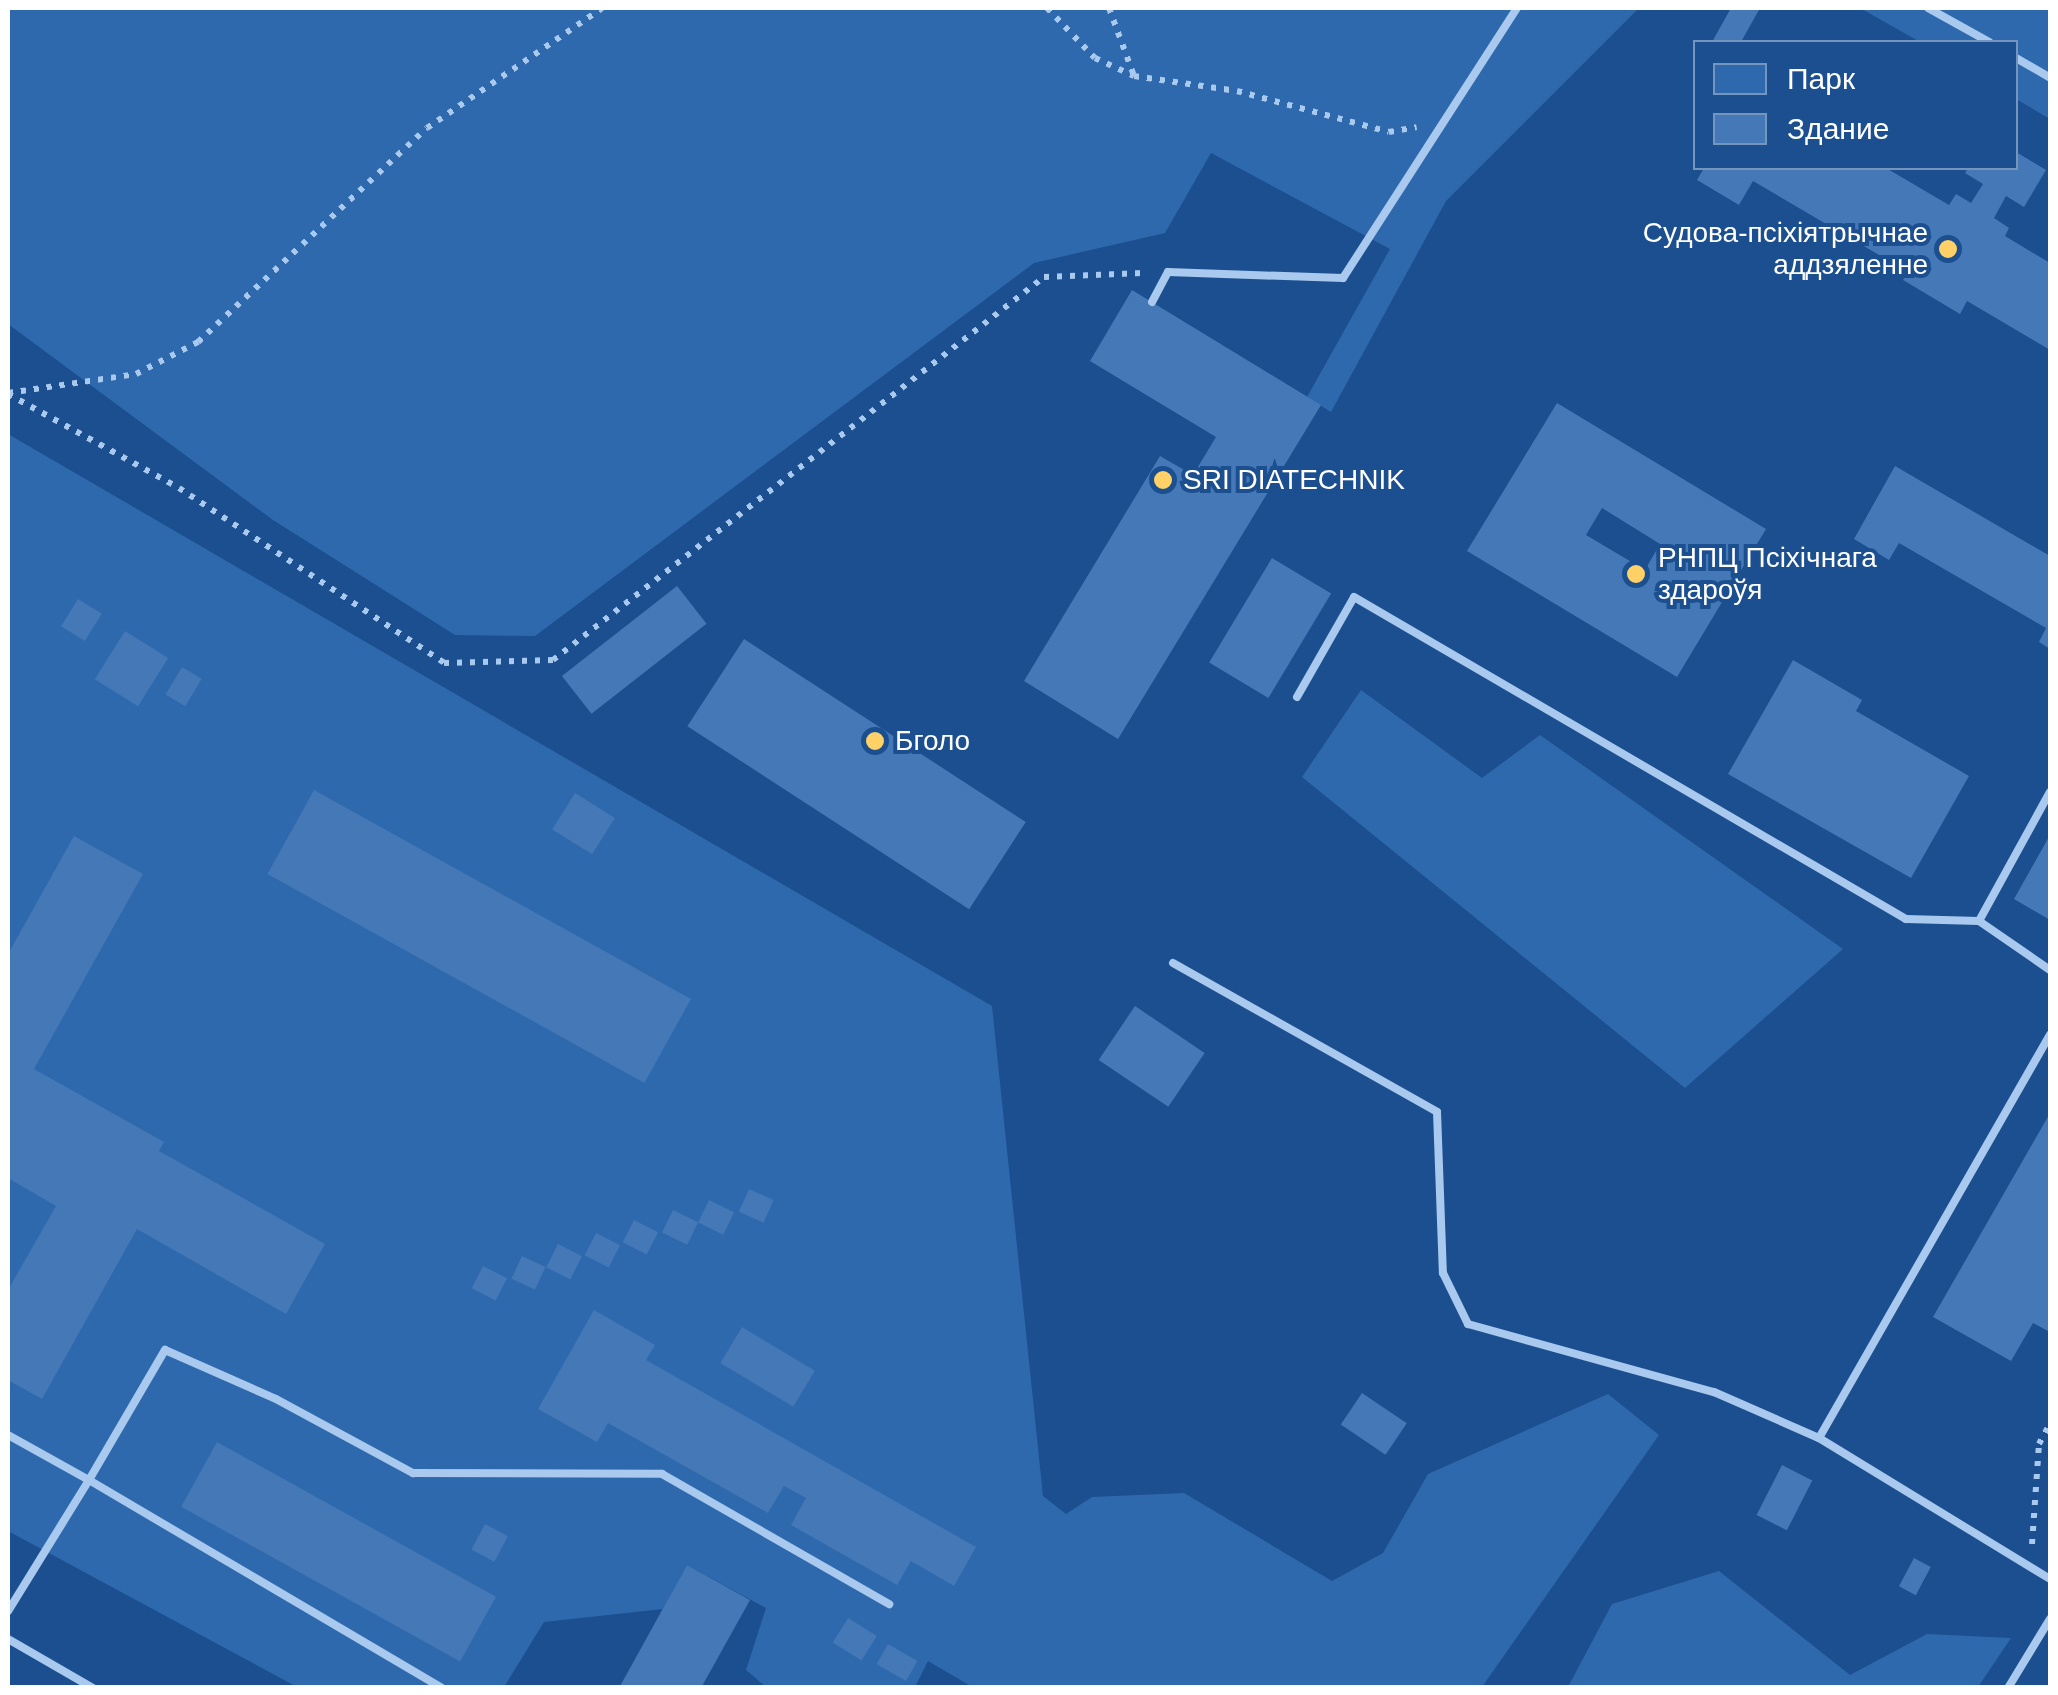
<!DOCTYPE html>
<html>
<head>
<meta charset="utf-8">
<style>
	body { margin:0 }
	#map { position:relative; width:2058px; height:1695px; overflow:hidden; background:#1b4f8f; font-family:Arial,sans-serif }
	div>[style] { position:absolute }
	.green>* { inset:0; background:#2e69ad }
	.building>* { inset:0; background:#4478b7; transform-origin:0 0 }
	.path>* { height:6px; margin-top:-3px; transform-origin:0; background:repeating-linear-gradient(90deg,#a9c9ee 0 5px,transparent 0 13px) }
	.lane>* { height:8px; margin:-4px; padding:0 4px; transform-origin:4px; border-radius:4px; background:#a9c9ee }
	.dots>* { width:28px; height:28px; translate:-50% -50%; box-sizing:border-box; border:5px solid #1b4f8f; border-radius:50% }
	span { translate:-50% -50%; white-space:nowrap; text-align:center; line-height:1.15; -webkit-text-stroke:8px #1b4f8f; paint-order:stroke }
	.poi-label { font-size:28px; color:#fff }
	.right { translate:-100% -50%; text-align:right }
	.left { translate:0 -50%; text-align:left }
	.frame { position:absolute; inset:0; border:10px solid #fff; pointer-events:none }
	.legend { position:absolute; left:1693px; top:40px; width:325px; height:130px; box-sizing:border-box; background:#1b4f8f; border:2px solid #7695bc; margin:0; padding:12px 18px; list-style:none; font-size:30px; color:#fff }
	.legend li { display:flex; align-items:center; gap:20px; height:50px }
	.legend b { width:50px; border:2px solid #7695bc }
</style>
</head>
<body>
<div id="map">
	<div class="green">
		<div style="clip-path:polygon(8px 8px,1639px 8px,1446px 201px,1331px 412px,1307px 397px,1390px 249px,1211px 153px,1165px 233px,1034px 263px,535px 636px,455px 635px,273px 520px,8px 324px)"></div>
		<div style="clip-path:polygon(1860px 8px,2050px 8px,2050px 119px,2016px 99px,2016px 42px,1920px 42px)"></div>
		<div style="clip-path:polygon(8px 434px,992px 1006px,1043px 1496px,1066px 1514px,1092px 1497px,1184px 1493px,1332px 1581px,1383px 1553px,1428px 1474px,1608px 1394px,1659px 1435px,1482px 1687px,974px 1688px,928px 1661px,915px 1687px,766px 1687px,746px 1670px,766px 1608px,687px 1565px,663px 1609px,544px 1622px,504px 1687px,297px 1687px,8px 1531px)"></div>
		<div style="clip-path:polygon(1361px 690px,1482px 778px,1540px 735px,1843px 949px,1685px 1088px,1302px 777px)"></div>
		<div style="clip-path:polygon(1719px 1571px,1850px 1675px,1927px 1634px,2011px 1638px,1978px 1687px,1568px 1687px,1612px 1604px)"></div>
	</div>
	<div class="building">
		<div style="clip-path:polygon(1731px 8px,1760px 8px,1741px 42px,1712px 42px)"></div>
		<div style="clip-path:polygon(2016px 152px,2046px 170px,2024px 207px,2006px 196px,1994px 218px,2009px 228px,2005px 236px,2050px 263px,2050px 350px,1967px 301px,1960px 314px,1903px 280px,1908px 272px,1753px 181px,1739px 205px,1697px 180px,1704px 168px,1886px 168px,1949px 205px,1956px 194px,1971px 203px,1983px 184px,1965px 173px,1968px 168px,2016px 168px)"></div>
		<div style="clip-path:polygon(1132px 290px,1321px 405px,1118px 739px,1024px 681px,1160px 456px,1193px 475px,1216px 437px,1090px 361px)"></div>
		<div style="clip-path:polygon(evenodd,1557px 403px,1766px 529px,1677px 677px,1467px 551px,1557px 403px,1602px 508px,1660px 544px,1645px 570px,1586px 535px,1602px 508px)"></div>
		<div style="clip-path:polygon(1895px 466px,2050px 556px,2050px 649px,2039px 642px,2046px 628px,1899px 543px,1889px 560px,1854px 539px)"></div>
		<div style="left:1272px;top:558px;width:69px;height:122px;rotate:31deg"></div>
		<div style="left:677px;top:586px;width:48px;height:146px;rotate:52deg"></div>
		<div style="left:78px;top:599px;width:28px;height:32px;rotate:32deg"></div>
		<div style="left:125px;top:631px;width:51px;height:57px;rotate:32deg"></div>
		<div style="left:744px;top:639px;width:336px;height:104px;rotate:33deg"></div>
		<div style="clip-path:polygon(1793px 660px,1862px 700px,1856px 711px,1969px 776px,1911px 878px,1728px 774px)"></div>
		<div style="left:182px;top:667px;width:23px;height:32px;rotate:31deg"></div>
		<div style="left:314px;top:790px;width:431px;height:96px;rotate:29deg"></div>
		<div style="left:575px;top:793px;width:47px;height:43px;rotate:32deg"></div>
		<div style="clip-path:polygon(2050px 835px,2050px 920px,2014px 899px)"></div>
		<div style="clip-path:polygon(74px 836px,143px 874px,34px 1069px,164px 1142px,159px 1151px,325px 1244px,286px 1314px,137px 1229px,42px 1399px,8px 1380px,8px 1290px,56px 1206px,8px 1178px,8px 954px)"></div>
		<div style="left:1135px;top:1006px;width:84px;height:65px;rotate:34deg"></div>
		<div style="clip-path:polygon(2050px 1113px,2050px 1326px,2048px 1331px,2033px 1323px,2011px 1361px,1933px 1317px)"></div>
		<div style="left:749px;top:1189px;width:27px;height:25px;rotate:24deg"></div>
		<div style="left:709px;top:1200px;width:28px;height:25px;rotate:26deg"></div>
		<div style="left:673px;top:1210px;width:28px;height:25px;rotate:26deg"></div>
		<div style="left:634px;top:1220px;width:27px;height:25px;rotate:27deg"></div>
		<div style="left:596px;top:1233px;width:27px;height:25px;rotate:27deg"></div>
		<div style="left:558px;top:1244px;width:27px;height:26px;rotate:27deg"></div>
		<div style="left:522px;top:1256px;width:26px;height:25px;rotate:25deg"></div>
		<div style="left:483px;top:1266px;width:27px;height:25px;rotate:27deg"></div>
		<div style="clip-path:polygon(594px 1310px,655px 1345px,646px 1360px,976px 1547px,954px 1586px,911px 1561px,897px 1585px,791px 1525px,806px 1498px,784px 1486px,768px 1513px,608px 1423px,597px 1442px,538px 1409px)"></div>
		<div style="left:742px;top:1327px;width:85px;height:42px;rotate:31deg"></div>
		<div style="left:1362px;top:1393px;width:54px;height:38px;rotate:34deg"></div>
		<div style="left:217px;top:1442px;width:319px;height:74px;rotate:29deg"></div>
		<div style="left:1782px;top:1465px;width:34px;height:56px;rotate:27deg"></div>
		<div style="left:485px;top:1524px;width:26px;height:29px;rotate:28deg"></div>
		<div style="left:1914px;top:1558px;width:19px;height:32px;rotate:28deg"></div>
		<div style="clip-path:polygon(687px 1565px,750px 1600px,701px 1688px,619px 1688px)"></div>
		<div style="left:848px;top:1618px;width:34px;height:29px;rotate:32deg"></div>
		<div style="left:888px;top:1644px;width:34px;height:23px;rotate:30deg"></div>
	</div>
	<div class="path">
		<div style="left:1047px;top:8px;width:69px;rotate:46.2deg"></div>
		<div style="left:1095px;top:58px;width:43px;rotate:24.8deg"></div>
		<div style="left:1134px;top:76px;width:104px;rotate:8.3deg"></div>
		<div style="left:1237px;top:91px;width:157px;rotate:15.1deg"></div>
		<div style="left:1389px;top:132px;width:28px;rotate:-10deg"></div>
		<div style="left:1109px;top:8px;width:72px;rotate:69.8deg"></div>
		<div style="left:8px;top:393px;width:129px;rotate:-8.4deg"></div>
		<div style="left:136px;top:374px;width:70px;rotate:-27.3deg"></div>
		<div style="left:198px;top:342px;width:313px;rotate:-43.1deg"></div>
		<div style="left:427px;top:128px;width:212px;rotate:-34.4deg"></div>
		<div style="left:8px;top:394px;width:195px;rotate:28.8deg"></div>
		<div style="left:179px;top:488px;width:318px;rotate:33.4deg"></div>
		<div style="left:444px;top:663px;width:109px;rotate:-1.6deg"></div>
		<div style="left:553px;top:660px;width:623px;rotate:-37.96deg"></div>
		<div style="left:1044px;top:277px;width:99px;rotate:-2.3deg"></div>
		<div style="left:2032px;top:1544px;width:100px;rotate:-86deg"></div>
		<div style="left:2039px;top:1444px;width:24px;rotate:-62deg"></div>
	</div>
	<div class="lane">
		<div style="left:1928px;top:8px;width:70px;rotate:29.1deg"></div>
		<div style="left:2016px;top:58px;width:39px;rotate:30deg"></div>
		<div style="left:1152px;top:302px;width:34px;rotate:-62deg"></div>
		<div style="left:1168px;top:272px;width:175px;rotate:2deg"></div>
		<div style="left:1343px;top:278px;width:321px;rotate:-57.2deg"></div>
		<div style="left:1297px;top:697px;width:115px;rotate:-60.3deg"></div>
		<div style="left:1354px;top:597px;width:639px;rotate:30.26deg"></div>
		<div style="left:1906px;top:919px;width:73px;rotate:1.6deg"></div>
		<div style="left:1979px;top:921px;width:86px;rotate:34.6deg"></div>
		<div style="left:1979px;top:921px;width:147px;rotate:-61.2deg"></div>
		<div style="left:1173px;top:963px;width:303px;rotate:29.4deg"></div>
		<div style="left:1437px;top:1112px;width:161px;rotate:87.9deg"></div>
		<div style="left:1443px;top:1273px;width:57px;rotate:63.9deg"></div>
		<div style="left:1468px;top:1324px;width:255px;rotate:15.5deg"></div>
		<div style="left:1714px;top:1392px;width:115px;rotate:23.7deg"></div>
		<div style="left:1819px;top:1438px;width:271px;rotate:31.4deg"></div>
		<div style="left:8px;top:1435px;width:93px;rotate:29.1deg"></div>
		<div style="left:89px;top:1480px;width:154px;rotate:121.7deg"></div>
		<div style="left:1819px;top:1438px;width:465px;rotate:-60.2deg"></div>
		<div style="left:8px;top:1639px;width:98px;rotate:30deg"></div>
		<div style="left:442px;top:1688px;width:410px;rotate:-149.5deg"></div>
		<div style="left:89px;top:1480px;width:151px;rotate:-59.7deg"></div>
		<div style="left:165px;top:1350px;width:121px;rotate:23.8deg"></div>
		<div style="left:276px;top:1399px;width:156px;rotate:28.4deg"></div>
		<div style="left:413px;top:1473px;width:249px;rotate:0.2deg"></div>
		<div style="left:662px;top:1474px;width:262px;rotate:29.8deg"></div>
		<div style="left:2008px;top:1688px;width:81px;rotate:-58.7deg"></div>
	</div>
	<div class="dots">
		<div style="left:1948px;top:249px;background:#ffd166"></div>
		<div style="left:1163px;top:480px;background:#ffd166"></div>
		<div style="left:1636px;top:574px;background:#ffd166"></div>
		<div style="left:875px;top:741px;background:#ffd166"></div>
	</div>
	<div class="poi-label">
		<span class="right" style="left:1928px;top:249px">Судова-псіхіятрычнае<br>аддзяленне</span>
		<span class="left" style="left:1183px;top:480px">SRI DIATECHNIK</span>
		<span class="left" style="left:1658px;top:574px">РНПЦ Псіхічнага<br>здароўя</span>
		<span class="left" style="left:895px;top:741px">Бголо</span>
	</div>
	<div class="frame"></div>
	<ul class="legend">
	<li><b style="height:28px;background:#2e69ad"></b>Парк</li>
	<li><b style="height:28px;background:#4478b7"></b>Здание</li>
	</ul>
</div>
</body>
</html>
